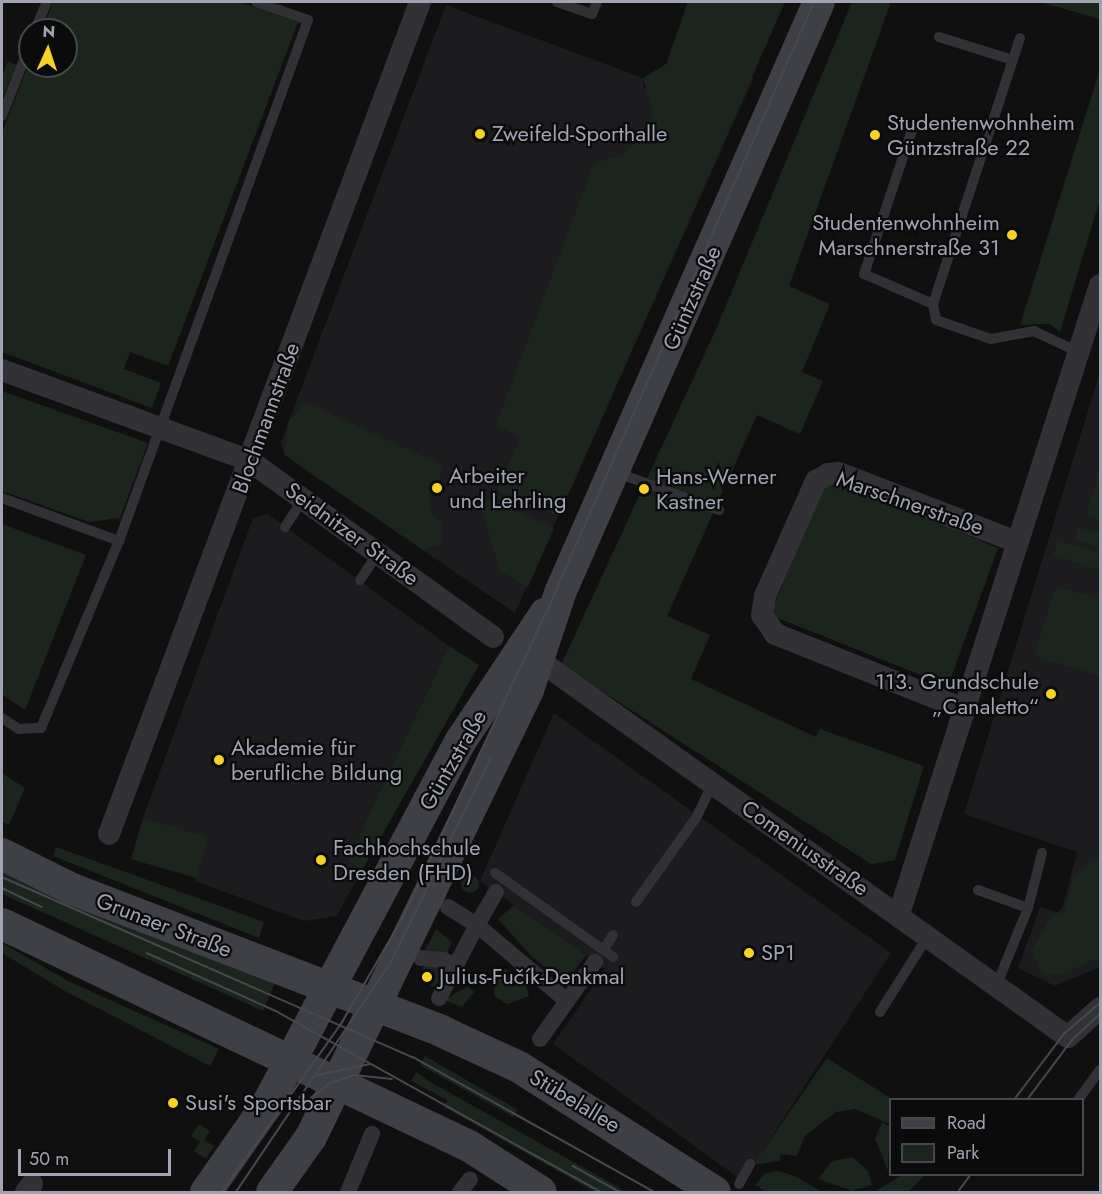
<!DOCTYPE html>
<html>
<head>
<meta charset="utf-8">
<style>
	body { margin:0 }
	#map { position:relative; width:1102px; height:1194px; overflow:hidden; background:#101011; font-family:Jost,sans-serif }
	div>[style] { position:absolute }
	.built>* { inset:0; background:#1c1c1e }
	.green>* { inset:0; background:#1c241e; transform-origin:0 0 }
	.round { border-radius:50% }
	.service>* { height:10px; margin:-5px; padding:0 5px; transform-origin:5px; border-radius:5px; background:#313136 }
	.pedestrian>* { height:16px; margin:-8px; padding:0 8px; transform-origin:8px; border-radius:8px; background:#313136 }
	.minor>* { height:22px; margin:-11px; padding:0 11px; transform-origin:11px; border-radius:11px; background:#313136 }
	.secondary>* { height:32px; margin:-16px; padding:0 16px; transform-origin:16px; border-radius:16px; background:#3f3f46 }
	.tram>* { height:1.5px; margin:-0.75px; padding:0 0.75px; transform-origin:0.75px; border-radius:0.75px; background:#48484f }
	.dots>* { width:16px; height:16px; translate:-50% -50%; box-sizing:border-box; border:3px solid #0b0b0c; border-radius:50% }
	span { translate:-50% -50%; white-space:nowrap; text-align:center; line-height:1.15; -webkit-text-stroke:4.5px #0b0b0c; paint-order:stroke }
	.poi-label { font-size:22px; color:#a0a3b2 }
	.left { translate:0 -50%; text-align:left }
	.right { translate:-100% -50%; text-align:right }
	.street-label { font-size:22px; color:#a0a3b2 }
	.frame { position:absolute; inset:0; border:3px solid #a0a3b2; pointer-events:none }
	.legend { position:absolute; left:889px; top:1098px; width:195px; height:78px; box-sizing:border-box; background:#0b0b0c; border:2px solid #47484e; margin:0; padding:8px 10px; list-style:none; font-size:18px; color:#a0a3b2 }
	.legend li { display:flex; align-items:center; gap:12px; height:30px }
	.legend b { width:30px; border:2px solid #47484e }
	.north { position:absolute; left:18px; top:18px; width:60px; height:60px; box-sizing:border-box; background:#0b0b0c; border:2px solid #47484e; border-radius:50%; rotate:3deg; font-size:16px; font-weight:700; line-height:24px; text-align:center; color:#a0a3b2 }
	.north::after { content:''; display:block; margin:auto; width:21px; height:27px; background:#f5d224; clip-path:polygon(50% 0,100% 100%,50% 72%,0 100%) }
	.scale { position:absolute; left:18px; top:1149px; width:153px; height:27px; box-sizing:border-box; border:3px solid #a0a3b2; border-top:0; padding-left:8px; font-size:18px; line-height:21px; white-space:nowrap; color:#a0a3b2; -webkit-text-stroke:4px #0b0b0c; paint-order:stroke }
</style>
</head>
<body>
<div id="map">
	<div class="built">
		<div style="clip-path:polygon(446px 5px,643px 78px,644px 88px,754px 77px,515px 613px,301px 467px,284px 454px,281px 442px)"></div>
		<div style="clip-path:polygon(1100px 372px,1100px 967px,1055px 986px,1018px 968px,1040px 907px,1058px 912px,1063px 906px,1077px 852px,964px 814px)"></div>
		<div style="clip-path:polygon(268px 514px,449px 646px,347px 861px,362px 870px,337px 916px,304px 921px,195px 881px,208px 837px,143px 818px,253px 518px)"></div>
		<div style="clip-path:polygon(554px 713px,891px 953px,743px 1181px,553px 1044px,605px 969px,480px 881px)"></div>
	</div>
	<div class="green">
		<div style="clip-path:polygon(53px 2px,240px 2px,298px 22px,168px 366px,130px 352px,124px 369px,161px 383px,152px 408px,2px 352px,2px 133px,30px 60px,30px 66px,66px 66px,66px 30px,42px 30px)"></div>
		<div style="clip-path:polygon(688px 2px,785px 2px,559px 516px,497px 490px,521px 437px,496px 425px,594px 163px,622px 155px,643px 136px,653px 112px,643px 78px,666px 64px)"></div>
		<div style="clip-path:polygon(852px 2px,891px 2px,789px 286px,830px 304px,802px 372px,823px 381px,800px 434px,757px 415px,667px 616px,710px 635px,691px 679px,816px 737px,820px 729px,924px 766px,895px 860px,871px 864px,561px 665px,717px 327px)"></div>
		<div style="clip-path:polygon(1040px 2px,1100px 2px,1100px 19px)"></div>
		<div style="clip-path:polygon(8px 61px,17px 65px,2px 99px,2px 77px)"></div>
		<div style="clip-path:polygon(1100px 69px,1100px 199px,1060px 332px,1050px 324px,1020px 325px)"></div>
		<div style="clip-path:polygon(2px 391px,148px 443px,120px 518px,89px 522px,2px 491px)"></div>
		<div style="clip-path:polygon(305px 402px,442px 465px,438px 491px,430px 491px,429px 502px,432px 515px,442px 523px,442px 544px,423px 550px,284px 454px,288px 423px)"></div>
		<div style="clip-path:polygon(1100px 470px,1100px 519px,1086px 515px)"></div>
		<div style="clip-path:polygon(836px 479px,998px 548px,948px 686px,770px 615px,823px 485px)"></div>
		<div style="clip-path:polygon(489px 499px,554px 528px,528px 587px,500px 571px,481px 508px)"></div>
		<div style="clip-path:polygon(2px 524px,86px 555px,25px 710px,2px 694px)"></div>
		<div style="clip-path:polygon(1078px 527px,1100px 534px,1100px 547px,1075px 539px)"></div>
		<div style="left:1058px;top:540px;width:44px;height:16px;rotate:18deg"></div>
		<div style="clip-path:polygon(1056px 586px,1100px 599px,1100px 676px,1034px 656px)"></div>
		<div style="clip-path:polygon(449px 646px,479px 665px,362px 870px,347px 861px)"></div>
		<div style="clip-path:polygon(2px 773px,25px 788px,9px 825px,2px 821px)"></div>
		<div style="left:143px;top:818px;width:68px;height:43px;rotate:16deg"></div>
		<div style="clip-path:polygon(56px 847px,264px 922px,259px 938px,53px 856px)"></div>
		<div style="clip-path:polygon(1092px 860px,1100px 862px,1100px 957px,1060px 975px,1042px 974px,1032px 950px,1051px 917px,1066px 910px,1073px 877px)"></div>
		<div style="clip-path:polygon(2px 865px,277px 978px,263px 1011px,2px 894px)"></div>
		<div class="round" style="left:461px;top:875px;width:18px;height:18px"></div>
		<div style="clip-path:polygon(514px 905px,586px 955px,566px 983px,531px 956px,498px 919px)"></div>
		<div style="clip-path:polygon(436px 929px,452px 942px,447px 953px,425px 950px)"></div>
		<div style="clip-path:polygon(2px 943px,70px 982px,219px 1049px,210px 1066px,65px 991px,2px 953px)"></div>
		<div style="clip-path:polygon(431px 963px,440px 967px,441px 983px,432px 987px,422px 968px)"></div>
		<div style="clip-path:polygon(505px 969px,525px 982px,529px 996px,507px 1004px,494px 996px,495px 974px)"></div>
		<div style="clip-path:polygon(468px 986px,474px 992px,462px 1007px,444px 1000px)"></div>
		<div style="clip-path:polygon(425px 1056px,518px 1110px,513px 1117px,420px 1065px)"></div>
		<div style="clip-path:polygon(827px 1058px,892px 1099px,890px 1124px,855px 1109px,836px 1112px,805px 1136px,797px 1156px,781px 1154px,779px 1161px,753px 1165px)"></div>
		<div style="clip-path:polygon(416px 1072px,427px 1080px,627px 1192px,595px 1192px,444px 1107px,447px 1100px,411px 1081px)"></div>
		<div style="clip-path:polygon(882px 1122px,890px 1127px,888px 1171px,875px 1139px)"></div>
		<div style="clip-path:polygon(199px 1124px,210px 1131px,204px 1140px,214px 1146px,206px 1159px,194px 1151px,200px 1142px,191px 1136px)"></div>
		<div style="clip-path:polygon(853px 1157px,868px 1171px,872px 1185px,852px 1191px,818px 1179px,832px 1161px)"></div>
		<div style="clip-path:polygon(779px 1171px,797px 1177px,822px 1192px,766px 1192px,755px 1185px,765px 1173px)"></div>
		<div style="clip-path:polygon(902px 1175px,925px 1175px,908px 1192px,874px 1192px)"></div>
	</div>
	<div class="service">
		<div style="left:557px;top:2px;width:37px;rotate:19deg"></div>
		<div style="left:592px;top:14px;width:13px;rotate:-67deg"></div>
		<div style="left:35px;top:30px;width:30px;rotate:-67deg"></div>
		<div style="left:939px;top:37px;width:77px;rotate:17.3deg"></div>
		<div style="left:1020px;top:38px;width:280px;rotate:108.1deg"></div>
		<div style="left:933px;top:304px;width:16px;rotate:79deg"></div>
		<div style="left:936px;top:320px;width:58px;rotate:19.1deg"></div>
		<div style="left:991px;top:339px;width:44px;rotate:-10.5deg"></div>
		<div style="left:1034px;top:331px;width:49px;rotate:25.5deg"></div>
		<div style="left:2px;top:116px;width:77px;rotate:-68.7deg"></div>
		<div style="left:912px;top:130px;width:152px;rotate:108.4deg"></div>
		<div style="left:864px;top:274px;width:75px;rotate:23.5deg"></div>
		<div style="left:615px;top:472px;width:111px;rotate:20.1deg"></div>
		<div style="left:2px;top:498px;width:125px;rotate:20.2deg"></div>
		<div style="left:285px;top:527px;width:33px;rotate:-57deg"></div>
		<div style="left:360px;top:580px;width:32px;rotate:-56deg"></div>
		<div style="left:2px;top:718px;width:20px;rotate:33deg"></div>
		<div style="left:19px;top:729px;width:22px;rotate:-3deg"></div>
		<div style="left:41px;top:728px;width:203px;rotate:-67.4deg"></div>
		<div style="left:119px;top:541px;width:554px;rotate:-70.06deg"></div>
		<div style="left:308px;top:20px;width:55px;rotate:-160.9deg"></div>
		<div style="left:495px;top:873px;width:145px;rotate:35.4deg"></div>
		<div style="left:978px;top:890px;width:53px;rotate:19.8deg"></div>
		<div style="left:636px;top:902px;width:103px;rotate:-54.5deg"></div>
		<div style="left:696px;top:818px;width:39px;rotate:-64deg"></div>
		<div style="left:603px;top:950px;width:18px;rotate:-56deg"></div>
		<div style="left:997px;top:984px;width:82px;rotate:-67.8deg"></div>
		<div style="left:1028px;top:908px;width:57px;rotate:-75.7deg"></div>
		<div style="left:880px;top:1012px;width:90px;rotate:-57.7deg"></div>
		<div style="left:1078px;top:1100px;width:37px;rotate:-54deg"></div>
		<div style="left:739px;top:1184px;width:23px;rotate:-61deg"></div>
	</div>
	<div class="pedestrian">
		<div style="left:448px;top:907px;width:34px;rotate:32deg"></div>
		<div style="left:477px;top:925px;width:38px;rotate:-60deg"></div>
		<div style="left:421px;top:958px;width:23px;rotate:5deg"></div>
		<div style="left:444px;top:960px;width:13px;rotate:32deg"></div>
		<div style="left:455px;top:967px;width:35px;rotate:117deg"></div>
		<div style="left:455px;top:967px;width:47px;rotate:-62.4deg"></div>
		<div style="left:477px;top:925px;width:118px;rotate:40.2deg"></div>
		<div style="left:540px;top:1039px;width:95px;rotate:-54.5deg"></div>
		<div style="left:348px;top:1192px;width:63px;rotate:-67.5deg"></div>
		<div style="left:460px;top:1192px;width:16px;rotate:-52deg"></div>
	</div>
	<div class="minor">
		<div style="left:2px;top:370px;width:264px;rotate:20.1deg"></div>
		<div style="left:250px;top:461px;width:300px;rotate:35.9deg"></div>
		<div style="left:540px;top:661px;width:648px;rotate:35.46deg"></div>
		<div style="left:1068px;top:1037px;width:43px;rotate:-42.2deg"></div>
		<div style="left:966px;top:710px;width:206px;rotate:-158.3deg"></div>
		<div style="left:775px;top:634px;width:23px;rotate:-124deg"></div>
		<div style="left:762px;top:615px;width:19px;rotate:-81deg"></div>
		<div style="left:765px;top:596px;width:126px;rotate:-66.1deg"></div>
		<div style="left:816px;top:481px;width:14px;rotate:-30deg"></div>
		<div style="left:828px;top:474px;width:11px;rotate:-5deg"></div>
		<div style="left:839px;top:473px;width:191px;rotate:21.2deg"></div>
		<div style="left:109px;top:834px;width:888px;rotate:-69.5deg"></div>
		<div style="left:899px;top:914px;width:660px;rotate:-72.28deg"></div>
		<div style="left:26px;top:1192px;width:10px;rotate:-53deg"></div>
	</div>
	<div class="secondary">
		<div style="left:2px;top:854px;width:78px;rotate:26.6deg"></div>
		<div style="left:72px;top:889px;width:395px;rotate:21deg"></div>
		<div style="left:441px;top:1031px;width:86px;rotate:24.8deg"></div>
		<div style="left:519px;top:1067px;width:232px;rotate:32.5deg"></div>
		<div style="left:2px;top:924px;width:517px;rotate:25.43deg"></div>
		<div style="left:469px;top:1146px;width:85px;rotate:32.6deg"></div>
		<div style="left:206px;top:1192px;width:106px;rotate:-55deg"></div>
		<div style="left:267px;top:1105px;width:411px;rotate:-62deg"></div>
		<div style="left:460px;top:742px;width:154px;rotate:-56.4deg"></div>
		<div style="left:272px;top:1192px;width:67px;rotate:-54.7deg"></div>
		<div style="left:311px;top:1137px;width:497px;rotate:-64.1deg"></div>
		<div style="left:528px;top:690px;width:102px;rotate:-71.7deg"></div>
		<div style="left:560px;top:593px;width:645px;rotate:-66.34deg"></div>
	</div>
	<div class="tram">
		<div style="left:2px;top:877px;width:449px;rotate:23.7deg"></div>
		<div style="left:413px;top:1057px;width:277px;rotate:29.2deg"></div>
		<div style="left:2px;top:888px;width:44px;rotate:25.4deg"></div>
		<div style="left:147px;top:953px;width:141px;rotate:24.2deg"></div>
		<div style="left:276px;top:1011px;width:372px;rotate:29.1deg"></div>
		<div style="left:318px;top:1075px;width:53px;rotate:-11.9deg"></div>
		<div style="left:1014px;top:1100px;width:83px;rotate:-52.9deg"></div>
		<div style="left:1064px;top:1034px;width:48px;rotate:-40.7deg"></div>
		<div style="left:1027px;top:1100px;width:75px;rotate:-53.1deg"></div>
		<div style="left:1072px;top:1040px;width:38px;rotate:-43deg"></div>
		<div style="left:307px;top:1101px;width:29px;rotate:-38deg"></div>
		<div style="left:330px;top:1083px;width:25px;rotate:-18deg"></div>
		<div style="left:354px;top:1075px;width:38px;rotate:6deg"></div>
		<div style="left:573px;top:1166px;width:54px;rotate:29deg"></div>
		<div style="left:222px;top:1192px;width:206px;rotate:-54.7deg"></div>
		<div style="left:341px;top:1024px;width:121px;rotate:-59.8deg"></div>
		<div style="left:402px;top:919px;width:343px;rotate:-64.8deg"></div>
		<div style="left:548px;top:609px;width:663px;rotate:-66.34deg"></div>
		<div style="left:236px;top:1192px;width:277px;rotate:-56deg"></div>
		<div style="left:391px;top:962px;width:226px;rotate:-64deg"></div>
		<div style="left:958px;top:1192px;width:22px;rotate:-54deg"></div>
	</div>
	<div class="dots">
		<div style="left:480px;top:134px;background:#f5d224"></div>
		<div style="left:875px;top:135px;background:#f5d224"></div>
		<div style="left:1012px;top:235px;background:#f5d224"></div>
		<div style="left:437px;top:488px;background:#f5d224"></div>
		<div style="left:644px;top:489px;background:#f5d224"></div>
		<div style="left:1051px;top:694px;background:#f5d224"></div>
		<div style="left:219px;top:760px;background:#f5d224"></div>
		<div style="left:321px;top:860px;background:#f5d224"></div>
		<div style="left:749px;top:953px;background:#f5d224"></div>
		<div style="left:427px;top:977px;background:#f5d224"></div>
		<div style="left:173px;top:1103px;background:#f5d224"></div>
	</div>
	<div class="poi-label">
		<span class="left" style="left:887px;top:135px">Studentenwohnheim<br>Güntzstraße 22</span>
		<span class="left" style="left:492px;top:134px">Zweifeld-Sporthalle</span>
		<span class="right" style="left:1000px;top:235px">Studentenwohnheim<br>Marschnerstraße 31</span>
		<span class="left" style="left:449px;top:488px">Arbeiter<br>und Lehrling</span>
		<span class="left" style="left:656px;top:489px">Hans-Werner<br>Kastner</span>
		<span class="right" style="left:1039px;top:694px">113. Grundschule<br>„Canaletto“</span>
		<span class="left" style="left:231px;top:760px">Akademie für<br>berufliche Bildung</span>
		<span class="left" style="left:333px;top:860px">Fachhochschule<br>Dresden (FHD)</span>
		<span class="left" style="left:761px;top:953px">SP1</span>
		<span class="left" style="left:439px;top:977px">Julius-Fučík-Denkmal</span>
		<span class="left" style="left:185px;top:1103px">Susi's Sportsbar</span>
	</div>
	<div class="street-label">
		<span style="left:692px;top:298px;rotate:-66deg">Güntzstraße</span>
		<span style="left:266px;top:418px;rotate:-70deg">Blochmannstraße</span>
		<span style="left:910px;top:503px;rotate:19deg">Marschnerstraße</span>
		<span style="left:352px;top:534px;rotate:36deg">Seidnitzer Straße</span>
		<span style="left:453px;top:760px;rotate:-60deg">Güntzstraße</span>
		<span style="left:805px;top:848px;rotate:35deg">Comeniusstraße</span>
		<span style="left:164px;top:925px;rotate:21deg">Grunaer Straße</span>
		<span style="left:575px;top:1101px;rotate:31deg">Stübelallee</span>
	</div>
	<div class="frame"></div>
	<ul class="legend">
	<li><b style="height:8px;background:#3f3f46"></b>Road</li>
	<li><b style="height:16px;background:#1c241e"></b>Park</li>
	</ul>
	<div class="north">N</div>
	<div class="scale">50 m</div>
</div>
</body>
</html>
